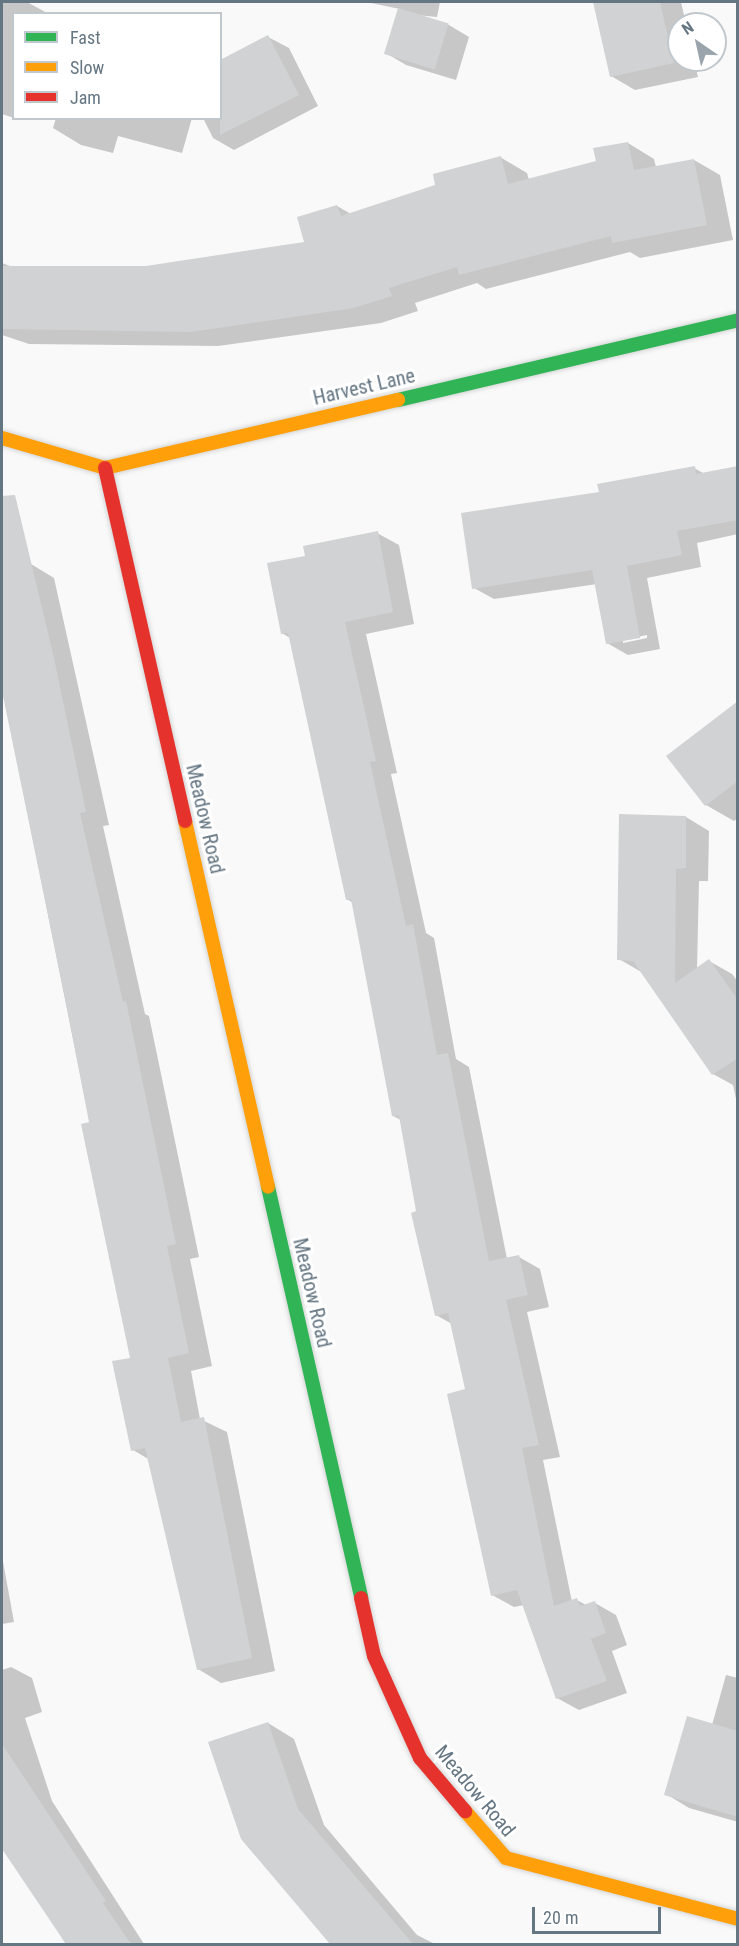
<!DOCTYPE html>
<html>
<head>
<meta charset="utf-8">
<style>
	body { margin:0 }
	#map { position:relative; width:739px; height:1946px; overflow:hidden; background:#f9f9f9; font-family:"Roboto Condensed",sans-serif }
	div>[style] { position:absolute }
	.shadow>* { inset:0; background:#0003 }
	.building>* { inset:0; background:#d0d2d3; transform-origin:0 0 }
	.roads { filter:drop-shadow(0 0 2px #d5d6d7) drop-shadow(0 0 2px #d5d6d7) }
	.fast>* { height:14px; margin:-7px; padding:0 7px; transform-origin:7px; border-radius:7px; background:#30b455 }
	.slow>* { height:14px; margin:-7px; padding:0 7px; transform-origin:7px; border-radius:7px; background:#ff9f0a }
	.jam>* { height:14px; margin:-7px; padding:0 7px; transform-origin:7px; border-radius:7px; background:#e5322d }
	span { translate:-50% -50%; white-space:nowrap; text-align:center; line-height:1.15; -webkit-text-stroke:6px #fff; paint-order:stroke }
	.street-label { font-size:20px; color:#657683 }
	.frame { position:absolute; inset:0; border:3px solid #657683; pointer-events:none }
	.legend { position:absolute; left:12px; top:12px; width:210px; height:108px; box-sizing:border-box; background:#fff; border:2px solid #c1c8cd; margin:0; padding:8px 10px; list-style:none; font-size:18px; color:#657683 }
	.legend li { display:flex; align-items:center; gap:12px; height:30px }
	.legend b { width:30px; border:2px solid #c1c8cd }
	.north { position:absolute; left:667px; top:12px; width:60px; height:60px; box-sizing:border-box; background:#fff; border:2px solid #c1c8cd; border-radius:50%; rotate:326deg; font-size:16px; font-weight:700; line-height:24px; text-align:center; color:#657683 }
	.north::after { content:''; display:block; margin:auto; width:21px; height:27px; background:#99a4ac; clip-path:polygon(50% 0,100% 100%,50% 72%,0 100%) }
	.scale { position:absolute; left:532px; top:1907px; width:129px; height:27px; box-sizing:border-box; border:3px solid #657683; border-top:0; padding-left:8px; font-size:18px; line-height:21px; white-space:nowrap; color:#657683; -webkit-text-stroke:4px #fff; paint-order:stroke }
</style>
</head>
<body>
<div id="map">
	<div class="shadow">
		<div style="clip-path:polygon(2px 2px,27px 2px,49px 14px,14px 14px,14px 118px,2px 114px)"></div>
		<div style="clip-path:polygon(366px 2px,440px 2px,437px 17px,416px 15px,449px 25px,469px 37px,456px 80px,406px 65px,386px 53px,400px 9px)"></div>
		<div style="clip-path:polygon(595px 2px,681px 2px,686px 24px,679px 24px,679px 60px,694px 60px,698px 77px,635px 90px,611px 76px)"></div>
		<div style="clip-path:polygon(268px 37px,289px 48px,318px 106px,234px 150px,213px 138px,203px 118px,220px 118px)"></div>
		<div style="clip-path:polygon(56px 118px,192px 118px,182px 153px,118px 136px,113px 153px,81px 145px,53px 128px)"></div>
		<div style="clip-path:polygon(628px 143px,654px 159px,656px 167px,694px 160px,720px 175px,733px 240px,640px 258px,630px 252px,486px 289px,477px 283px,415px 303px,418px 311px,381px 323px,218px 346px,29px 344px,2px 335px,2px 263px,15px 268px,146px 268px,306px 243px,337px 206px,351px 214px,437px 186px,500px 157px,527px 173px,529px 180px,598px 162px)"></div>
		<div style="clip-path:polygon(evenodd,738px 467px,738px 534px,697px 543px,701px 567px,647px 578px,660px 649px,628px 655px,607px 643px,597px 584px,494px 599px,474px 588px,601px 493px,694px 468px,705px 474px,738px 467px,647px 635px,647px 638px,623px 643px,623px 640px,647px 635px)"></div>
		<div style="clip-path:polygon(377px 533px,399px 545px,414px 624px,366px 634px,397px 773px,391px 774px,426px 933px,434px 938px,456px 1059px,469px 1067px,507px 1259px,519px 1257px,540px 1269px,549px 1307px,527px 1312px,560px 1457px,543px 1460px,572px 1602px,577px 1600px,586px 1605px,595px 1603px,616px 1615px,627px 1645px,612px 1651px,627px 1693px,579px 1710px,557px 1698px,524px 1605px,514px 1607px,492px 1595px,467px 1390px,452px 1324px,436px 1315px,401px 1120px,393px 1116px,353px 903px,347px 899px,290px 638px,282px 633px,307px 557px)"></div>
		<div style="clip-path:polygon(2px 555px,31px 564px,54px 578px,109px 825px,103px 826px,145px 1014px,149px 1016px,199px 1257px,190px 1259px,212px 1366px,191px 1371px,200px 1419px,227px 1432px,275px 1671px,221px 1683px,198px 1669px,150px 1460px,133px 1450px,132px 1359px,90px 1124px,2px 685px)"></div>
		<div style="clip-path:polygon(738px 703px,738px 818px,734px 821px,706px 805px)"></div>
		<div style="clip-path:polygon(686px 817px,709px 831px,708px 881px,699px 881px,697px 969px,709px 961px,732px 974px,738px 982px,738px 1108px,733px 1085px,713px 1074px,643px 973px,619px 959px)"></div>
		<div style="clip-path:polygon(2px 1556px,14px 1622px,2px 1624px)"></div>
		<div style="clip-path:polygon(11px 1667px,32px 1678px,42px 1712px,25px 1718px,52px 1801px,144px 1944px,66px 1944px,2px 1846px,2px 1670px)"></div>
		<div style="clip-path:polygon(726px 1675px,738px 1678px,738px 1822px,689px 1808px,666px 1794px,712px 1725px)"></div>
		<div style="clip-path:polygon(268px 1723px,294px 1739px,324px 1825px,417px 1935px,435px 1944px,332px 1944px,242px 1838px)"></div>
	</div>
	<div class="building">
		<div style="clip-path:polygon(593px 2px,660px 2px,674px 63px,610px 77px)"></div>
		<div style="left:398px;top:8px;width:53px;height:48px;rotate:17deg"></div>
		<div style="clip-path:polygon(268px 35px,299px 95px,220px 135px,220px 60px)"></div>
		<div style="clip-path:polygon(628px 142px,634px 170px,694px 159px,707px 225px,612px 243px,611px 236px,459px 275px,457px 267px,389px 288px,392px 296px,354px 308px,191px 332px,2px 329px,2px 266px,146px 266px,304px 242px,297px 217px,337px 205px,341px 216px,435px 185px,433px 174px,501px 156px,508px 184px,596px 161px,593px 148px)"></div>
		<div style="clip-path:polygon(695px 466px,696px 474px,738px 466px,738px 520px,677px 531px,682px 555px,627px 566px,640px 638px,606px 644px,592px 570px,472px 589px,461px 513px,599px 492px,597px 484px)"></div>
		<div style="clip-path:polygon(15px 495px,54px 658px,86px 812px,80px 813px,123px 1002px,126px 1001px,176px 1244px,167px 1246px,189px 1353px,168px 1358px,181px 1422px,204px 1417px,252px 1658px,197px 1670px,145px 1448px,131px 1451px,112px 1361px,130px 1358px,81px 1124px,89px 1122px,68px 1013px,2px 691px,2px 496px)"></div>
		<div style="clip-path:polygon(378px 531px,393px 612px,345px 622px,376px 761px,370px 762px,406px 926px,413px 924px,437px 1055px,448px 1053px,489px 1261px,519px 1255px,528px 1295px,506px 1300px,539px 1445px,522px 1448px,554px 1606px,577px 1598px,580px 1606px,595px 1601px,606px 1633px,591px 1639px,607px 1681px,556px 1699px,517px 1590px,491px 1596px,447px 1394px,465px 1389px,448px 1313px,435px 1316px,411px 1213px,416px 1211px,399px 1116px,392px 1116px,351px 899px,346px 900px,288px 633px,281px 634px,267px 563px,305px 556px,303px 546px)"></div>
		<div style="clip-path:polygon(738px 701px,738px 781px,705px 806px,666px 756px)"></div>
		<div style="clip-path:polygon(619px 814px,686px 816px,686px 868px,676px 869px,675px 983px,709px 959px,738px 1000px,738px 1058px,712px 1075px,633px 961px,617px 960px)"></div>
		<div style="clip-path:polygon(687px 1716px,738px 1731px,738px 1817px,664px 1795px)"></div>
		<div style="clip-path:polygon(268px 1722px,298px 1809px,413px 1944px,330px 1944px,241px 1839px,208px 1742px)"></div>
		<div style="clip-path:polygon(2px 1744px,106px 1901px,103px 1903px,131px 1944px,66px 1944px,2px 1849px)"></div>
	</div>
	<div class="roads">
		<div class="fast">
			<div style="left:398px;top:400px;width:349px;rotate:-13.2deg"></div>
			<div style="left:268px;top:1187px;width:421px;rotate:77.2deg"></div>
		</div>
		<div class="slow">
			<div style="left:2px;top:438px;width:107px;rotate:16.2deg"></div>
			<div style="left:105px;top:468px;width:301px;rotate:-13.1deg"></div>
			<div style="left:185px;top:821px;width:375px;rotate:77.2deg"></div>
			<div style="left:465px;top:1811px;width:62px;rotate:48.9deg"></div>
			<div style="left:506px;top:1858px;width:240px;rotate:14.7deg"></div>
		</div>
		<div class="jam">
			<div style="left:105px;top:468px;width:362px;rotate:77.2deg"></div>
			<div style="left:361px;top:1598px;width:59px;rotate:77.4deg"></div>
			<div style="left:374px;top:1656px;width:112px;rotate:65.7deg"></div>
			<div style="left:420px;top:1758px;width:70px;rotate:49.7deg"></div>
		</div>
	</div>
	<div class="street-label">
		<span style="left:364px;top:387px;rotate:-13deg">Harvest Lane</span>
		<span style="left:205px;top:819px;rotate:77deg">Meadow Road</span>
		<span style="left:312px;top:1293px;rotate:77deg">Meadow Road</span>
		<span style="left:475px;top:1791px;rotate:50deg">Meadow Road</span>
	</div>
	<div class="frame"></div>
	<ul class="legend">
	<li><b style="height:8px;background:#30b455"></b>Fast</li>
	<li><b style="height:8px;background:#ff9f0a"></b>Slow</li>
	<li><b style="height:8px;background:#e5322d"></b>Jam</li>
	</ul>
	<div class="north">N</div>
	<div class="scale">20 m</div>
</div>
</body>
</html>
